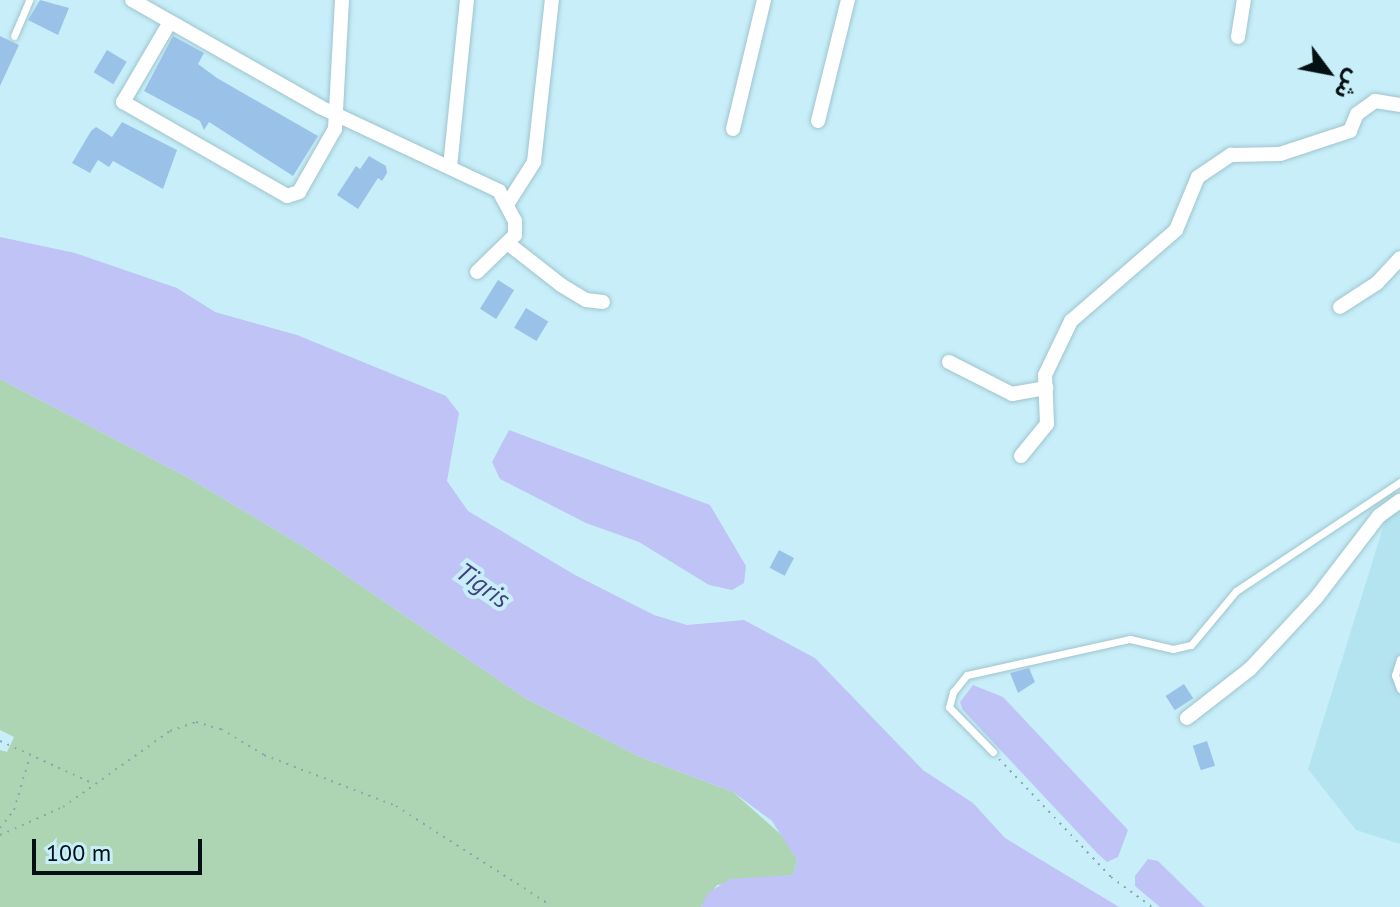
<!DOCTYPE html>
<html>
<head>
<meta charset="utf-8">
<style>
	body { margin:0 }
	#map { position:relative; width:1400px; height:907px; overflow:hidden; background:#c8eff9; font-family:"PT Sans","Noto Sans Arabic",sans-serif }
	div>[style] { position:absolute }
	.built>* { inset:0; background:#b4e4f0 }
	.green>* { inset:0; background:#aed5b3 }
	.water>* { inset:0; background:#bfc3f5 }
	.building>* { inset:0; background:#9ac2e9; transform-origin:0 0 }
	.path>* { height:2px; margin-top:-1px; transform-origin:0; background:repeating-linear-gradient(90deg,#89a7af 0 2px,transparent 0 8px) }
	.roads { filter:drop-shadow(0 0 2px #9fc4ce) drop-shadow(0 0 2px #9fc4ce) }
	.lane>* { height:7px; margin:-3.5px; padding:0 3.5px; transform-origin:3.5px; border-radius:3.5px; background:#fff }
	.street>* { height:14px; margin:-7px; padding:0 7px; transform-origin:7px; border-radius:7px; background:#fff }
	span { translate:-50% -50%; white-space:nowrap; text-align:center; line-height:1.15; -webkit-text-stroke:8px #c8eff9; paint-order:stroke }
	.water-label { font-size:26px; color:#42427f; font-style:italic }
	.north { position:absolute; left:1288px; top:32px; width:80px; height:80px; -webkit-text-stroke:6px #c8eff9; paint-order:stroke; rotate:122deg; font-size:22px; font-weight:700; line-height:32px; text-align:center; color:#041014 }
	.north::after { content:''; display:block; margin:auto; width:28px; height:36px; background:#041014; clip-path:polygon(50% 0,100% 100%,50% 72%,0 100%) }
	.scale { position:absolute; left:32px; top:839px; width:170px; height:36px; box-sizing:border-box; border:4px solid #041014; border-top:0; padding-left:10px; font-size:24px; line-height:28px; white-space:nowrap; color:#041014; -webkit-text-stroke:6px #c8eff9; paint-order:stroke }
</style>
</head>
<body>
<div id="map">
	<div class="built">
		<div style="clip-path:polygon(1396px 510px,1400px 511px,1400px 844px,1356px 830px,1308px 769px,1385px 521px)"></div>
	</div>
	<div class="green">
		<div style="clip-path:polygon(0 379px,189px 478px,306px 548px,525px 698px,638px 756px,733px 792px,785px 838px,797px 860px,793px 875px,717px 885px,701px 907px,0 907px,0 750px,7px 752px,14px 737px,0 730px)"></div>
	</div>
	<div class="water">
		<div style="clip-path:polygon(0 237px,75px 253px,177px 288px,215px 312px,297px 335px,446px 396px,459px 413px,447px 481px,468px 511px,575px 575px,654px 615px,687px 625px,744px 620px,815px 658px,923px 770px,973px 803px,1005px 838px,1119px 907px,701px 907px,708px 893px,730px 879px,793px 875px,797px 860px,772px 821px,733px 792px,638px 756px,525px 698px,306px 548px,189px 478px,0 379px)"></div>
		<div style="clip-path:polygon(509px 430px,710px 505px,746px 566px,744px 583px,732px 590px,709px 585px,639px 542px,586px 523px,500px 479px,492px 462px)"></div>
		<div style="clip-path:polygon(973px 685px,1003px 697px,1128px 830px,1118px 857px,1107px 862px,1098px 854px,963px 710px,960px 702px)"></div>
		<div style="clip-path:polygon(1148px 859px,1158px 861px,1205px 907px,1160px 907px,1135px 886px,1135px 876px)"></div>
	</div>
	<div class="building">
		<div style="clip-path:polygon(40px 0,69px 8px,58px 35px,28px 20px)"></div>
		<div style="clip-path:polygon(0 36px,19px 45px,0 86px)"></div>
		<div style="clip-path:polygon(173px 36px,204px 53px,198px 64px,217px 78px,318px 136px,293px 176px,209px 122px,204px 130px,200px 121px,144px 91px)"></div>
		<div style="left:107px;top:50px;width:23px;height:26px;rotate:31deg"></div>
		<div style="clip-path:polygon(122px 122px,177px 150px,163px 189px,113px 161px,109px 167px,98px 160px,90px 173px,72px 163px,91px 131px,96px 127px,112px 137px)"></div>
		<div style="clip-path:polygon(369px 156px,386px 166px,387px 173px,382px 181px,378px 178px,358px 209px,337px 195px,356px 166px,360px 169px)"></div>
		<div style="left:498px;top:280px;width:19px;height:34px;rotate:32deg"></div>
		<div style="left:526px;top:308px;width:26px;height:23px;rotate:31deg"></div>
		<div style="left:779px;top:550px;width:17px;height:20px;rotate:28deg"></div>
		<div style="clip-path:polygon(1029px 668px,1035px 682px,1018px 693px,1010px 673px)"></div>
		<div style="left:1184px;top:684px;width:17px;height:22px;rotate:57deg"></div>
		<div style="left:1207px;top:741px;width:26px;height:15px;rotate:72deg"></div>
	</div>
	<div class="path">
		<div style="left:0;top:741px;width:99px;rotate:24.5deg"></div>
		<div style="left:999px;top:759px;width:163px;rotate:46.5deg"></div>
		<div style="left:1111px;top:877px;width:51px;rotate:36.2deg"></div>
		<div style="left:0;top:828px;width:23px;rotate:-52deg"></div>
		<div style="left:14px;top:810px;width:56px;rotate:-73.5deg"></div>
		<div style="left:0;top:835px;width:69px;rotate:-24deg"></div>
		<div style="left:63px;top:807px;width:131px;rotate:-35.4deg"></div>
		<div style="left:170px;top:731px;width:28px;rotate:-19deg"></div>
		<div style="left:196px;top:722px;width:26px;rotate:16deg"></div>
		<div style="left:221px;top:729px;width:50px;rotate:31.2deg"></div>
		<div style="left:264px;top:755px;width:142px;rotate:21.1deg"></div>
		<div style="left:396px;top:806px;width:183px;rotate:32.7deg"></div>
	</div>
	<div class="roads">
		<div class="lane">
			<div style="left:14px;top:36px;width:39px;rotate:-67deg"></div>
			<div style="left:1400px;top:659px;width:17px;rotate:107deg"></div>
			<div style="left:1395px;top:675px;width:15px;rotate:70deg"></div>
			<div style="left:993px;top:752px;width:63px;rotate:-134.4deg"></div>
			<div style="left:949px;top:707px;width:16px;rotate:-75deg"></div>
			<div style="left:953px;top:692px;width:22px;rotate:-51deg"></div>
			<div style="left:967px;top:675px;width:167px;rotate:-12.5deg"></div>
			<div style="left:1130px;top:639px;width:44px;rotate:13.1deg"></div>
			<div style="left:1173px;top:649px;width:18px;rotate:-13deg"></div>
			<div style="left:1191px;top:645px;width:70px;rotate:-50.2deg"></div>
			<div style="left:1236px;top:591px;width:197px;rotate:-33.6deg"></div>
		</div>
		<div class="street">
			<div style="left:132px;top:0;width:216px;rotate:29.6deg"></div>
			<div style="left:320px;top:107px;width:198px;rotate:25.1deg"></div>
			<div style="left:499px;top:191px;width:34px;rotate:62deg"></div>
			<div style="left:515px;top:221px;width:14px;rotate:90deg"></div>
			<div style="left:515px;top:235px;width:53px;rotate:135.8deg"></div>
			<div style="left:170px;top:22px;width:93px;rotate:120.4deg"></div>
			<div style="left:123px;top:102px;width:189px;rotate:29.8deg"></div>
			<div style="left:287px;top:196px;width:13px;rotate:-18deg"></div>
			<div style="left:299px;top:192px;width:73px;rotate:-60.3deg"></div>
			<div style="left:335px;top:129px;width:129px;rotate:-86.9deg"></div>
			<div style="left:1238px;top:37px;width:37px;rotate:-81deg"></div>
			<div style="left:818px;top:121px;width:125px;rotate:-76.1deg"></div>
			<div style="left:733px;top:129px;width:133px;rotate:-76.5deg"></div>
			<div style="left:450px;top:167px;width:168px;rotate:-84.2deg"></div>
			<div style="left:508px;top:203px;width:49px;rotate:-57.6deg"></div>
			<div style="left:534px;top:162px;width:163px;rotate:-83.7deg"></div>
			<div style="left:510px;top:245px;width:65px;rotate:38.1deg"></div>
			<div style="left:561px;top:285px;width:29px;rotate:31deg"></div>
			<div style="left:586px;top:300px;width:17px;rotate:7deg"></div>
			<div style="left:1340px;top:307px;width:44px;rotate:-33deg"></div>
			<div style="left:1377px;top:283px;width:34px;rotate:-47deg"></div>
			<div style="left:949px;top:362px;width:71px;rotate:26.9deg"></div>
			<div style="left:1012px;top:394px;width:35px;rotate:-10deg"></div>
			<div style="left:1021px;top:456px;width:41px;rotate:-50.9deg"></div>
			<div style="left:1047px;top:424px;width:49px;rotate:-92.3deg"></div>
			<div style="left:1045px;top:375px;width:60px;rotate:-64.3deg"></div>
			<div style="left:1071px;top:321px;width:139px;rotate:-40.9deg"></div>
			<div style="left:1176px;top:230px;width:57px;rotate:-67.5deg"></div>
			<div style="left:1198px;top:177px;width:40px;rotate:-34deg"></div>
			<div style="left:1231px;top:155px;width:49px;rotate:-1.2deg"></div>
			<div style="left:1280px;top:154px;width:74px;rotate:-18.2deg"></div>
			<div style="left:1350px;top:131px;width:18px;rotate:-68deg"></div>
			<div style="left:1357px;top:114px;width:22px;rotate:-36deg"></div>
			<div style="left:1375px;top:101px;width:25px;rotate:9deg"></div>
			<div style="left:1187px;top:718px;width:80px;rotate:-37.9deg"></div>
			<div style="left:1250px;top:669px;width:97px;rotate:-47.1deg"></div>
			<div style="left:1316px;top:598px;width:103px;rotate:-52.5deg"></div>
			<div style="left:1379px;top:516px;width:26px;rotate:-36deg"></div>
		</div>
	</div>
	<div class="water-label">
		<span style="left:483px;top:585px;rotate:35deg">Tigris</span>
	</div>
	<div class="north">ش</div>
	<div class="scale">100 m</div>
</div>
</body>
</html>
